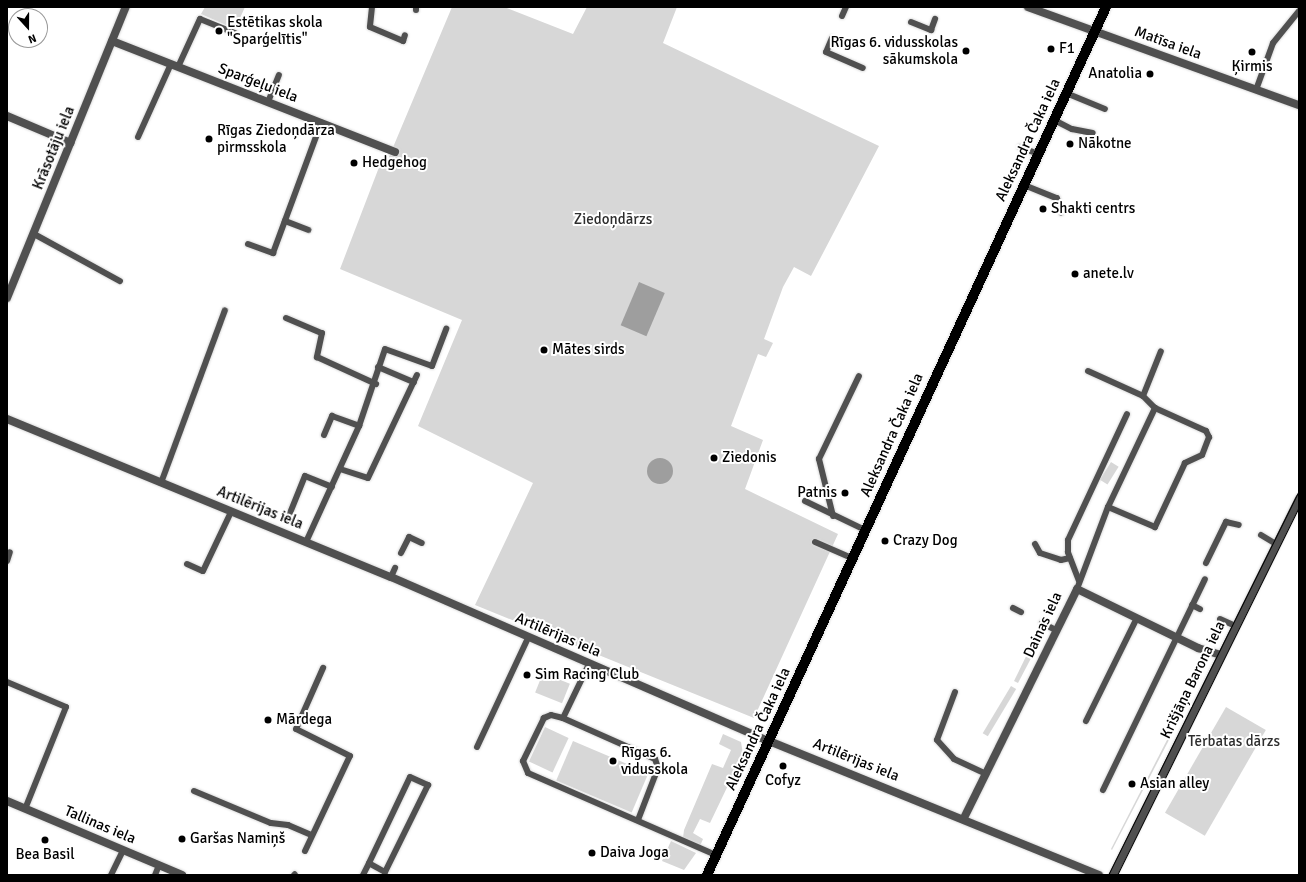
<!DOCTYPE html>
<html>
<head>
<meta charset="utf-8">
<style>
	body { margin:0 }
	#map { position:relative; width:1306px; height:882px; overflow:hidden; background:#fff; font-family:Signika,sans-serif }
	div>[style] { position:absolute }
	.green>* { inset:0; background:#d7d7d7; transform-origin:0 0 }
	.water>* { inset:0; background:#9e9e9e; transform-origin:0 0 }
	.round { border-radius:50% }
	.roads { filter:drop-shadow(0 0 1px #dbdbdb) drop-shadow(0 0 1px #dbdbdb) }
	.service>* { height:6px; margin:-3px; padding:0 3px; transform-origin:3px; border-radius:3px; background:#505050 }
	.minor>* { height:8px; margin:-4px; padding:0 4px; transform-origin:4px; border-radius:4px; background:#505050 }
	.tertiary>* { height:8px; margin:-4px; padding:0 4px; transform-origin:4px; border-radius:4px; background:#505050 }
	.primary>* { height:10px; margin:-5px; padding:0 5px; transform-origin:5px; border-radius:5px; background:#000 }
	.tram>* { height:1px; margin:-0.5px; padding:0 0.5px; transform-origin:0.5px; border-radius:0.5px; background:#000 }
	.dots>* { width:11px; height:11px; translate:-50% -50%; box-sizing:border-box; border:2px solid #fff; border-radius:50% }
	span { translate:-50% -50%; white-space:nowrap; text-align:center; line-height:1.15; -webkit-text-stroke:4px #fff; paint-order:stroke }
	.poi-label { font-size:15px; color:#000 }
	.left { translate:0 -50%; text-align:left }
	.right { translate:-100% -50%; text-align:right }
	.street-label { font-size:15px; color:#000 }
	.park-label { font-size:15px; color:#2e2e2e }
	.frame { position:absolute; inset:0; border:8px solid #000; pointer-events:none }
	.north { position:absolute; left:8px; top:8px; width:40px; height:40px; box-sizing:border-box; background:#fff; border:1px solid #999; border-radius:50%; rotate:159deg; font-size:11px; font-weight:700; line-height:16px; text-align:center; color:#000 }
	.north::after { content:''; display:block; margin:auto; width:14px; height:18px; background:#000; clip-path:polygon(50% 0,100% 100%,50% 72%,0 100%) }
</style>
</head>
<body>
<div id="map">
	<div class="green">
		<div style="clip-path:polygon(205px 7px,245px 7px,235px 29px,201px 14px)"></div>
		<div style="clip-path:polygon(452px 7px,504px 7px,573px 34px,587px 7px,677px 7px,663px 43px,879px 146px,811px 276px,794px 267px,783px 287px,764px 339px,773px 343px,766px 357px,758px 354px,731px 426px,763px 440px,745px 489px,838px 534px,754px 718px,475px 605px,533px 483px,418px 426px,462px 320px,340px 269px,381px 162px,386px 164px)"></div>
		<div style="left:1111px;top:462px;width:9px;height:21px;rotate:32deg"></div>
		<div style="clip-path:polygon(1033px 642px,1038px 645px,1018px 683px,1014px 681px)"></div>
		<div style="left:543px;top:673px;width:29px;height:21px;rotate:22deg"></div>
		<div style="left:1011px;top:686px;width:6px;height:55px;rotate:31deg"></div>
		<div style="left:1226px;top:707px;width:46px;height:122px;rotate:30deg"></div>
		<div style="left:545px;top:727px;width:26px;height:38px;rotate:25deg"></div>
		<div style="clip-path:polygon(723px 734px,741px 742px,743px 754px,710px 823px,700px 819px,693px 833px,703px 839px,700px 846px,683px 838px,684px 830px,712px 764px,723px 768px,731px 750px,719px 744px)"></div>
		<div style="clip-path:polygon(1169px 736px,1170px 738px,1112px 850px,1111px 849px)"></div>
		<div style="left:573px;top:741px;width:82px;height:43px;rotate:23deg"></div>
		<div style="clip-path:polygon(671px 841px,696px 853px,684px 870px,662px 861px)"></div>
	</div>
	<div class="water">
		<div style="left:639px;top:282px;width:28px;height:47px;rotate:23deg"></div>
		<div class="round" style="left:647px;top:458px;width:26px;height:26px"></div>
	</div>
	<div class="roads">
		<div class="service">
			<div style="left:372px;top:7px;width:20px;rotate:96deg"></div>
			<div style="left:370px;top:27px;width:36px;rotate:23deg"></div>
			<div style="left:403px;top:41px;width:6px;rotate:-72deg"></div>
			<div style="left:416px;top:7px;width:3px;rotate:90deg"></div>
			<div style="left:842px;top:16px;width:10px;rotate:-66deg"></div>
			<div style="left:911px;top:22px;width:22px;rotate:22deg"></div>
			<div style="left:931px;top:30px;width:12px;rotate:-70deg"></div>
			<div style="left:832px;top:38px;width:15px;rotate:113deg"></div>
			<div style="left:826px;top:52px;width:40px;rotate:23.4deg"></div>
			<div style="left:178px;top:67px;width:53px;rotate:-65.4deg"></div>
			<div style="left:200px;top:19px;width:38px;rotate:22deg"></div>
			<div style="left:1256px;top:90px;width:50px;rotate:-70.1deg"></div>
			<div style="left:1273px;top:43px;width:41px;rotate:-50.9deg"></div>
			<div style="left:1066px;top:93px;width:42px;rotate:22.3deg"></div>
			<div style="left:268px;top:102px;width:29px;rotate:-68deg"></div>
			<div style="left:1054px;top:120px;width:20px;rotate:27deg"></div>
			<div style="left:1072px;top:129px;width:21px;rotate:11deg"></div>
			<div style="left:138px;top:137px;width:80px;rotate:-65.7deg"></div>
			<div style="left:1020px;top:147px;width:19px;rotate:21deg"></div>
			<div style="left:1024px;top:185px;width:35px;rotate:22deg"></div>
			<div style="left:1057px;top:198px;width:15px;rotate:74deg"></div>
			<div style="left:285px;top:221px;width:25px;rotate:21deg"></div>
			<div style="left:34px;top:234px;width:98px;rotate:28.7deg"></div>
			<div style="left:248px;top:244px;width:27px;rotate:20deg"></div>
			<div style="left:273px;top:253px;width:139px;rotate:-69.7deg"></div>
			<div style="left:286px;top:318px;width:39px;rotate:23deg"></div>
			<div style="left:322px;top:333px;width:25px;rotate:102deg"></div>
			<div style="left:317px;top:357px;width:65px;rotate:24.6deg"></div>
			<div style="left:378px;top:367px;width:39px;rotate:23deg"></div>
			<div style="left:1088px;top:371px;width:60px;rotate:24.4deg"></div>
			<div style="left:1143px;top:396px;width:17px;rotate:45deg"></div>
			<div style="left:1155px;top:408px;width:56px;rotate:24.3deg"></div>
			<div style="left:1206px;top:431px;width:7px;rotate:63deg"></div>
			<div style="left:1209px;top:437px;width:19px;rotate:111deg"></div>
			<div style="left:1202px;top:455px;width:19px;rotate:155deg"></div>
			<div style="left:1185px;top:463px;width:71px;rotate:115.1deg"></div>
			<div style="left:1155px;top:527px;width:51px;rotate:-156.9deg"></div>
			<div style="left:1143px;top:396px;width:48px;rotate:-68.2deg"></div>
			<div style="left:324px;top:435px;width:21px;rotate:-67deg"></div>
			<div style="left:332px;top:416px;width:29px;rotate:20deg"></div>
			<div style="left:340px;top:469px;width:29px;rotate:18deg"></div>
			<div style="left:368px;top:478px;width:114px;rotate:-64.6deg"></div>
			<div style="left:161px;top:483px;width:184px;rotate:-69.7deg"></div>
			<div style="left:805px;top:501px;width:67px;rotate:25.8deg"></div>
			<div style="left:290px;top:513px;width:40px;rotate:-68deg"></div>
			<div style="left:305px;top:476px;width:29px;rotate:22deg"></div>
			<div style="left:833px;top:516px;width:59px;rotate:-103.8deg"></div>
			<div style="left:819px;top:459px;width:92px;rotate:-64.3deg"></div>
			<div style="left:1261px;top:535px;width:17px;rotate:31deg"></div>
			<div style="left:306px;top:542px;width:128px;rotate:-65.4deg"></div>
			<div style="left:359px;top:426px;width:81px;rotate:-71.3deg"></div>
			<div style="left:385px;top:349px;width:50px;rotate:19.9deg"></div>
			<div style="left:432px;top:366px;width:40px;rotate:-69deg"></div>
			<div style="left:815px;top:542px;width:40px;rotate:23.4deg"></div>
			<div style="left:1035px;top:544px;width:10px;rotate:61deg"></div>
			<div style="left:1040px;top:553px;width:22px;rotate:18deg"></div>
			<div style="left:1061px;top:560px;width:9px;rotate:-13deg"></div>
			<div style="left:401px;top:553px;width:18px;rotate:-63deg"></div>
			<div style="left:409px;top:537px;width:14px;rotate:25deg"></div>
			<div style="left:7px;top:561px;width:9px;rotate:-72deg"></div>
			<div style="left:1206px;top:563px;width:46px;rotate:-64deg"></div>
			<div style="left:1226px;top:522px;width:13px;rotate:13deg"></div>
			<div style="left:187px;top:564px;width:17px;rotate:24deg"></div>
			<div style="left:203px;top:571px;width:65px;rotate:-64.6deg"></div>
			<div style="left:391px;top:577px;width:10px;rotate:-66deg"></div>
			<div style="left:1079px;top:581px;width:31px;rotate:-111deg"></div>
			<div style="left:1068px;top:552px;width:12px;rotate:-90deg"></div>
			<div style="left:1068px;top:540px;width:139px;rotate:-64.9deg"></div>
			<div style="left:1077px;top:589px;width:88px;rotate:-69.3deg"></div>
			<div style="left:1108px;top:507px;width:110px;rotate:-64.6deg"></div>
			<div style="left:1192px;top:605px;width:9px;rotate:27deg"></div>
			<div style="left:1013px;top:608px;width:9px;rotate:27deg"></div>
			<div style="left:1220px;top:619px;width:17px;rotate:24deg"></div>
			<div style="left:1042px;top:623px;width:16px;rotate:27deg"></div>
			<div style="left:7px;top:682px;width:64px;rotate:23deg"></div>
			<div style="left:66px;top:707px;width:110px;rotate:111.9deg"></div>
			<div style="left:955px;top:692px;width:51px;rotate:110.6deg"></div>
			<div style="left:937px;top:740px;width:25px;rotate:48deg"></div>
			<div style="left:954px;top:759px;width:35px;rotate:25deg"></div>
			<div style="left:563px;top:718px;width:60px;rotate:-64.3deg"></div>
			<div style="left:1086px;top:721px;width:115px;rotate:-63.7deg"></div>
			<div style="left:477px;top:747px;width:120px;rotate:-64.9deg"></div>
			<div style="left:1103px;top:790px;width:234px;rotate:-64.2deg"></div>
			<div style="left:194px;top:791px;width:83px;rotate:22.6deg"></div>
			<div style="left:271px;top:823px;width:17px;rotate:7deg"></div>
			<div style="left:288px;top:825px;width:26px;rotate:23deg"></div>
			<div style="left:638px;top:820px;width:56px;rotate:-69deg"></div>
			<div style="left:658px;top:768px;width:9px;rotate:-108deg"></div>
			<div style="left:655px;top:759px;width:101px;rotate:-156deg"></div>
			<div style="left:563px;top:718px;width:12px;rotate:-166deg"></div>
			<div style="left:551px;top:715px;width:8px;rotate:157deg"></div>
			<div style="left:544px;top:718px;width:48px;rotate:116deg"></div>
			<div style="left:523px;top:761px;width:13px;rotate:67deg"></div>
			<div style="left:528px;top:773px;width:205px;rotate:23.6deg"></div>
			<div style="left:305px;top:851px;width:105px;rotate:-64.7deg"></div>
			<div style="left:350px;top:756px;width:60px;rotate:-153.4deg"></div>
			<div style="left:296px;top:729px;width:67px;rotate:-66.1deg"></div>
			<div style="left:111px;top:875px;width:28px;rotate:-64deg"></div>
			<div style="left:155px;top:875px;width:11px;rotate:-68deg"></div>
			<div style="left:294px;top:875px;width:1px;rotate:-45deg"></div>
			<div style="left:363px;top:875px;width:13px;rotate:-63deg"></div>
			<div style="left:369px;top:863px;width:95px;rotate:-64.5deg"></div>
			<div style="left:410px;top:777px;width:20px;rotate:24deg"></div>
			<div style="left:428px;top:785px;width:97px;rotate:116.3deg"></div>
			<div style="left:385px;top:872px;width:18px;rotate:-151deg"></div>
		</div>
		<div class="minor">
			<div style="left:112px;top:41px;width:304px;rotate:21.4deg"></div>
			<div style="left:7px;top:116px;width:69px;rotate:22.9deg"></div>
			<div style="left:7px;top:298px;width:314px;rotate:-67.8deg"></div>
			<div style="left:7px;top:419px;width:415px;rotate:22.4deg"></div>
			<div style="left:391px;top:577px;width:412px;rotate:23.5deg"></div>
			<div style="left:769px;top:741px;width:356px;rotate:22.1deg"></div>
			<div style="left:964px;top:818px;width:255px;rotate:-63.7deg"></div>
			<div style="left:1077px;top:589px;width:135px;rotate:26deg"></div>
			<div style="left:1198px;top:648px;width:24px;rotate:17deg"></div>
		</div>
		<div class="tertiary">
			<div style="left:1028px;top:7px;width:288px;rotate:19.9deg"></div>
			<div style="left:7px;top:801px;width:190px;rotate:22.9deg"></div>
			<div style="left:1113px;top:875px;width:420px;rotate:-63.7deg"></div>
		</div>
		<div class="primary">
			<div style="left:707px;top:875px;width:955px;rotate:-65.31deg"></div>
		</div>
	</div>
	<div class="tram">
		<div style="left:1108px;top:875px;width:429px;rotate:-63.6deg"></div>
		<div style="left:1117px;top:875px;width:411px;rotate:-63.7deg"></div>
	</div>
	<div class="dots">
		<div style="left:219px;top:31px;background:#000"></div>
		<div style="left:1051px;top:49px;background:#000"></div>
		<div style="left:966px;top:51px;background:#000"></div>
		<div style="left:1252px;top:52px;background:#000"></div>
		<div style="left:1150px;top:74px;background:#000"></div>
		<div style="left:209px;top:139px;background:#000"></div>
		<div style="left:1070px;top:144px;background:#000"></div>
		<div style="left:354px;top:163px;background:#000"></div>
		<div style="left:1043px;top:209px;background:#000"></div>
		<div style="left:1075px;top:274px;background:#000"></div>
		<div style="left:544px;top:350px;background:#000"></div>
		<div style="left:714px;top:458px;background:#000"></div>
		<div style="left:845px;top:493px;background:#000"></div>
		<div style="left:885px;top:541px;background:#000"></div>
		<div style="left:527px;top:675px;background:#000"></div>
		<div style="left:268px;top:720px;background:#000"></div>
		<div style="left:613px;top:761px;background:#000"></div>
		<div style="left:783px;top:766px;background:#000"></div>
		<div style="left:1132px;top:784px;background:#000"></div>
		<div style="left:182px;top:839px;background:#000"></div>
		<div style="left:45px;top:840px;background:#000"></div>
		<div style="left:592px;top:853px;background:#000"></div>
	</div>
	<div class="poi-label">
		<span class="left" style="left:227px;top:31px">Estētikas skola<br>"Sparģelītis"</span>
		<span class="right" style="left:958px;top:51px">Rīgas 6. vidusskolas<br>sākumskola</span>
		<span class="left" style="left:1059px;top:49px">F1</span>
		<span style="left:1252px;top:67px">Ķirmis</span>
		<span class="right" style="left:1142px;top:74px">Anatolia</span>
		<span class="left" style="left:217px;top:139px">Rīgas Ziedoņdārza<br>pirmsskola</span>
		<span class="left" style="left:1078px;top:144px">Nākotne</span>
		<span class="left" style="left:362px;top:163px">Hedgehog</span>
		<span class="left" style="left:1051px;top:209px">Shakti centrs</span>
		<span class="left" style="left:1083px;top:274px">anete.lv</span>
		<span class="left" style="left:552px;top:350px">Mātes sirds</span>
		<span class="left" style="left:722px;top:458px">Ziedonis</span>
		<span class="right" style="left:837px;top:493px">Patnis</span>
		<span class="left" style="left:893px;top:541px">Crazy Dog</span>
		<span class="left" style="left:535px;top:675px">Sim Racing Club</span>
		<span class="left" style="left:276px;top:720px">Mārdega</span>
		<span class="left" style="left:621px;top:761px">Rīgas 6.<br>vidusskola</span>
		<span style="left:783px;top:781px">Cofyz</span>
		<span class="left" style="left:1140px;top:784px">Asian alley</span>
		<span class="left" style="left:190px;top:839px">Garšas Namiņš</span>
		<span class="left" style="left:600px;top:853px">Daiva Joga</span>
		<span style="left:45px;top:855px">Bea Basil</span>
	</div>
	<div class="street-label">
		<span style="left:1168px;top:43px;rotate:20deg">Matīsa iela</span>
		<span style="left:258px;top:83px;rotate:21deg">Sparģeļu iela</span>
		<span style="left:1028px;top:140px;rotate:-65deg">Aleksandra Čaka iela</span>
		<span style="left:54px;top:148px;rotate:-68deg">Krāsotāju iela</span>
		<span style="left:892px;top:435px;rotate:-66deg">Aleksandra Čaka iela</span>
		<span style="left:260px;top:508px;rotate:22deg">Artilērijas iela</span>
		<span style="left:1043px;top:625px;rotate:-65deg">Dainas iela</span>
		<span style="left:558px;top:635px;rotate:23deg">Artilērijas iela</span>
		<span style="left:1193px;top:680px;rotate:-64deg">Krišjāņa Barona iela</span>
		<span style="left:758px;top:729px;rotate:-65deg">Aleksandra Čaka iela</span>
		<span style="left:856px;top:760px;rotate:22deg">Artilērijas iela</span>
		<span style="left:100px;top:825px;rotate:23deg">Tallinas iela</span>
	</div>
	<div class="park-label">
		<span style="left:613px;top:220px">Ziedoņdārzs</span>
		<span style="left:1234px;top:742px">Tērbatas dārzs</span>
	</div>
	<div class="frame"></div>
	<div class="north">N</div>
</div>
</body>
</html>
